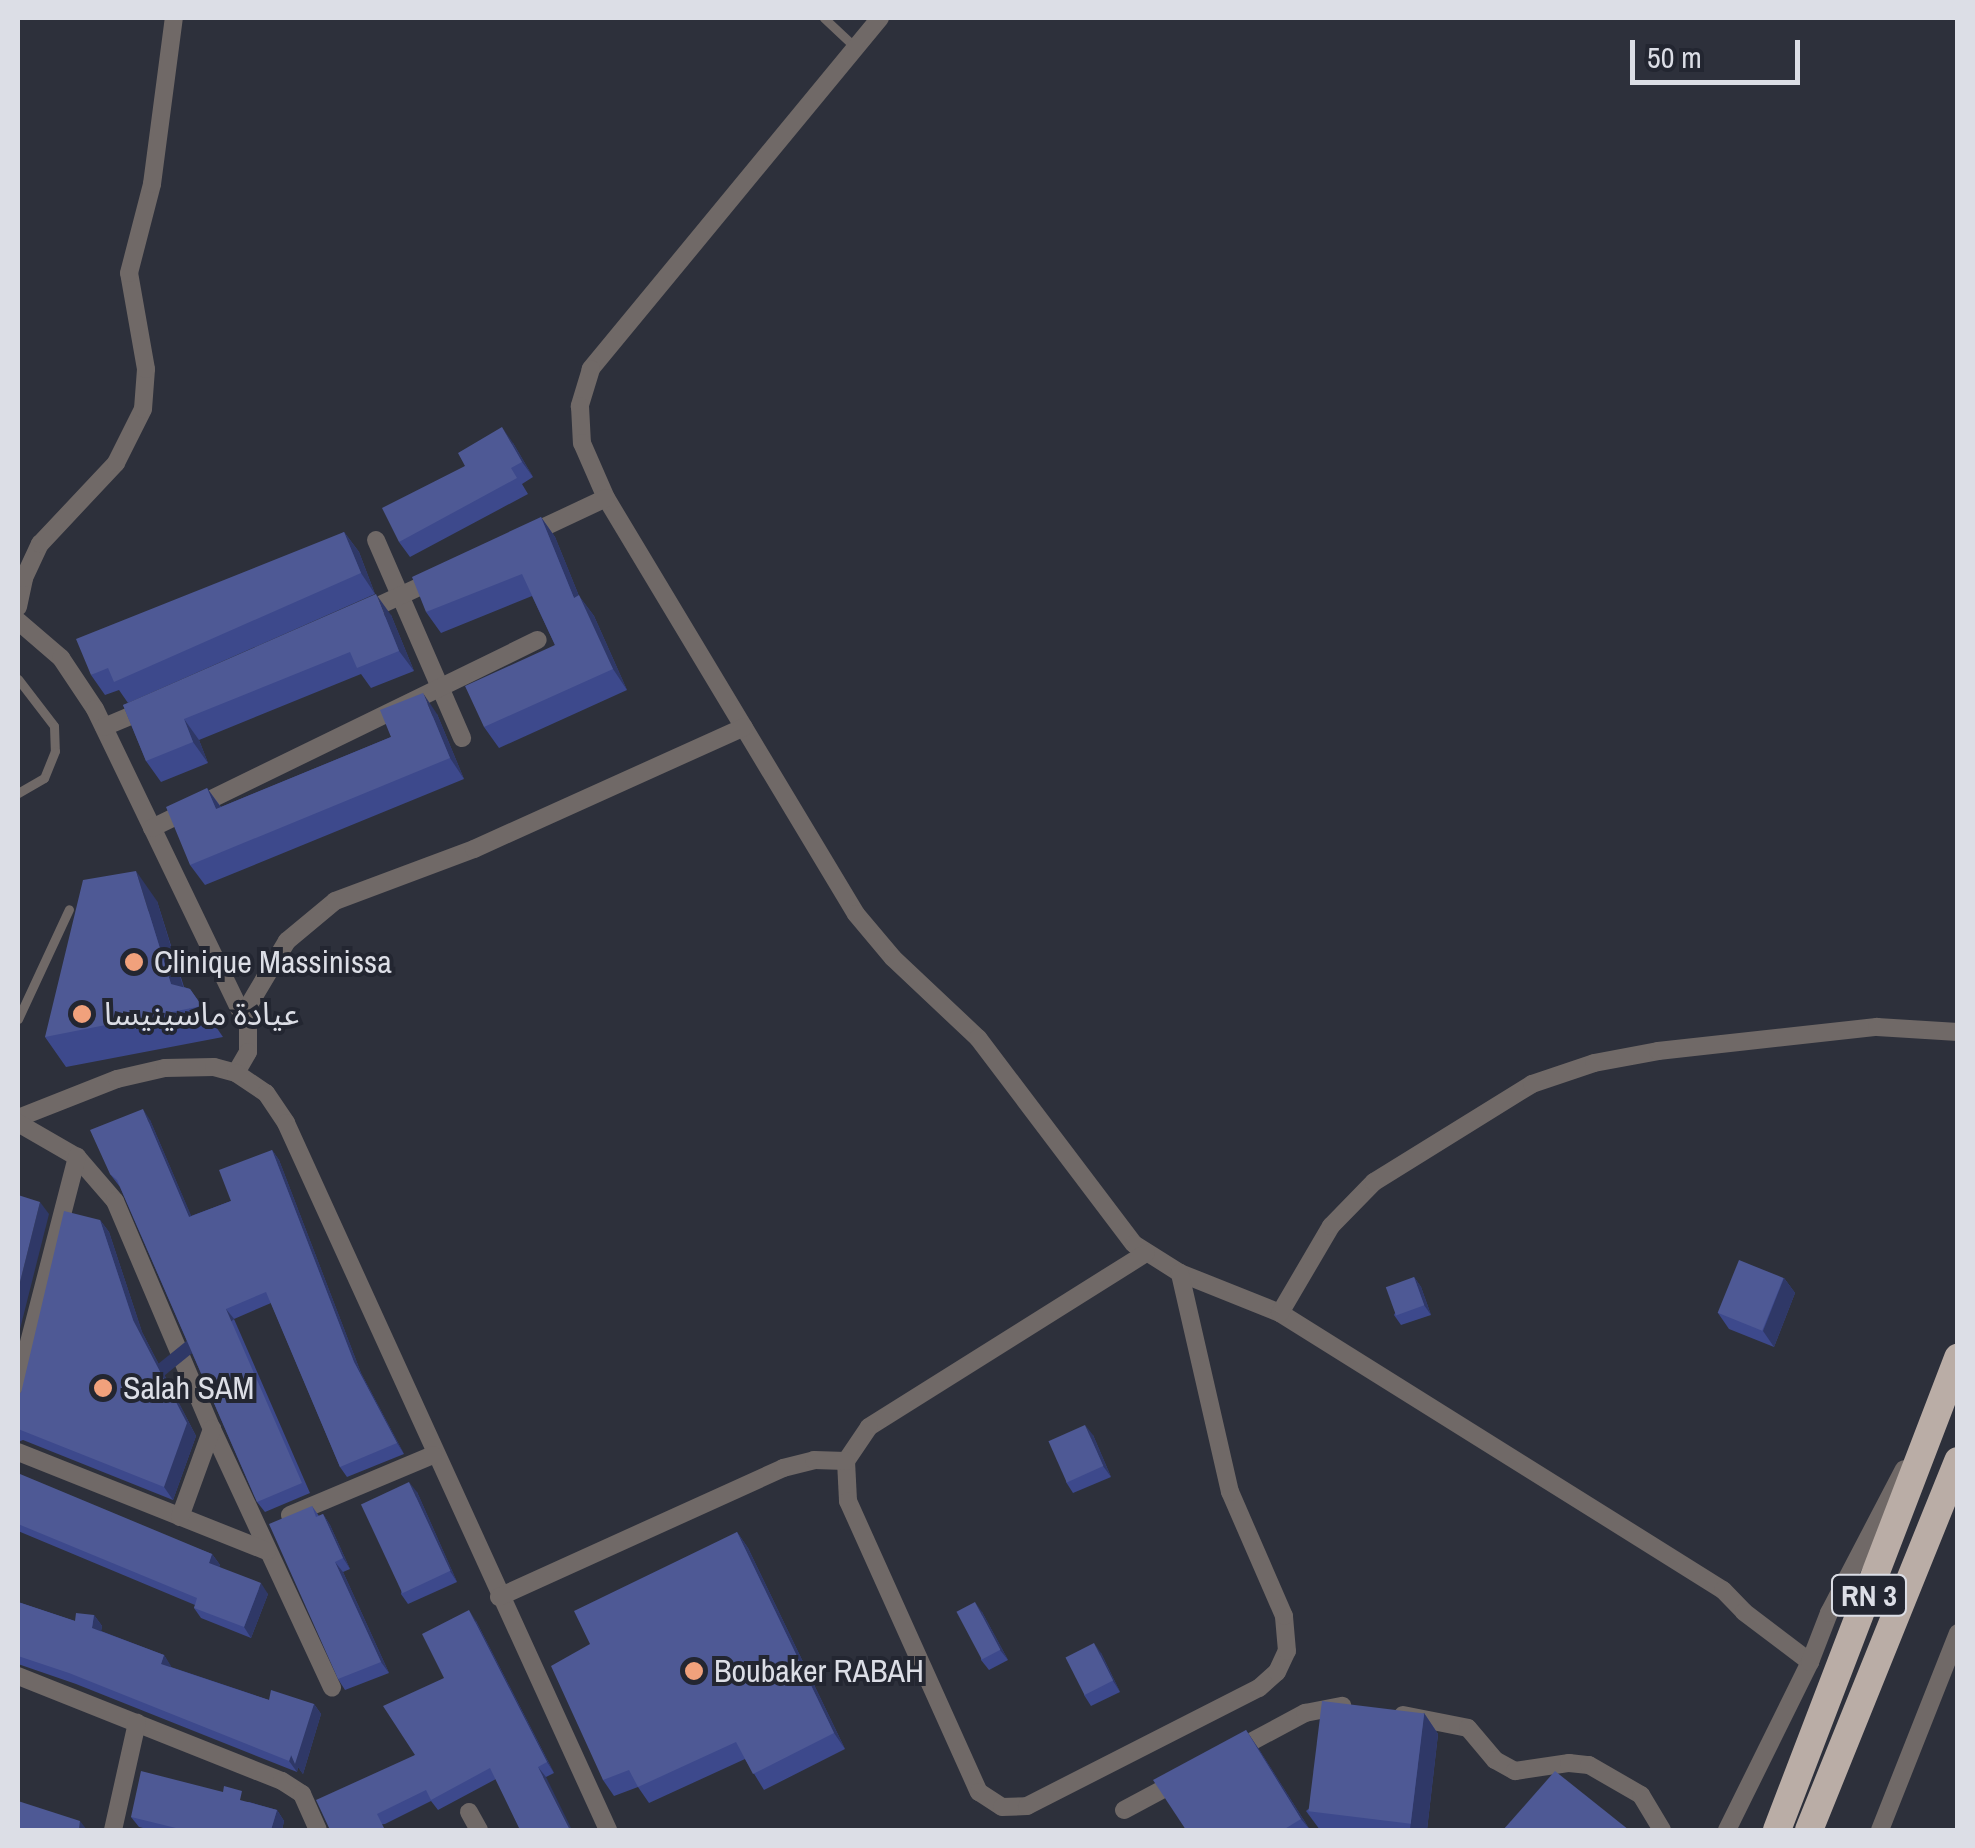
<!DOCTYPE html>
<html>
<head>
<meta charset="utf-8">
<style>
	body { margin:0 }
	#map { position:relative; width:1975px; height:1848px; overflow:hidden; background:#2d303b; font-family:"Archivo Narrow","Noto Sans Arabic",sans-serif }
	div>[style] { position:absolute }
	.service>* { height:9px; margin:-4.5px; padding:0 4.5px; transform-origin:4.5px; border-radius:4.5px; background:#706967 }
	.minor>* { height:18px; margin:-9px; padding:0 9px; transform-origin:9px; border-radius:9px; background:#706967 }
	.trunk>* { height:28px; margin:-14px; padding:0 14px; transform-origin:14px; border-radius:14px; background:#baada6 }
	.wall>* { inset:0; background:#3d498c }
	.shaded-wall>* { inset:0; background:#2f3867; transform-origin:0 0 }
	.building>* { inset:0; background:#4e5995; transform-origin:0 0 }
	.dots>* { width:28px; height:28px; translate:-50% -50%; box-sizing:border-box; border:5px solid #232631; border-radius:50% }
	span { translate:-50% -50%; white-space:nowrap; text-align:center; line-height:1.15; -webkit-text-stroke:8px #232631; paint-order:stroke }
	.shield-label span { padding:2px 8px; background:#232631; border:2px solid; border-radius:8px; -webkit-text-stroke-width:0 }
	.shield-label { font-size:30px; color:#dcdee6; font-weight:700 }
	.poi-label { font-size:32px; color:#dcdee6 }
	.left { translate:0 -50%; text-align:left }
	.frame { position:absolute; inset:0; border:20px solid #dcdee6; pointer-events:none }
	.scale { position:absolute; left:1630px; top:40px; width:170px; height:45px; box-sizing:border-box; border:5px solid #dcdee6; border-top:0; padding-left:12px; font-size:30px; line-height:35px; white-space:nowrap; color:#dcdee6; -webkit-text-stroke:8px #232631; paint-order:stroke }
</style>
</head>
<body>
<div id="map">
	<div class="service">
		<div style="left:824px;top:18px;width:42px;rotate:43.1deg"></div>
		<div style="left:18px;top:679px;width:59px;rotate:52.5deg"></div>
		<div style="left:54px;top:726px;width:25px;rotate:88deg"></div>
		<div style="left:55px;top:751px;width:29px;rotate:112deg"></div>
		<div style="left:44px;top:778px;width:30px;rotate:150deg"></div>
		<div style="left:18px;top:1019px;width:121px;rotate:-65.1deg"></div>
	</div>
	<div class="minor">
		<div style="left:880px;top:18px;width:455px;rotate:129.5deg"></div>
		<div style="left:591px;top:369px;width:39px;rotate:107deg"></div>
		<div style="left:580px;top:406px;width:37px;rotate:87deg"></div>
		<div style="left:582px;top:443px;width:60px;rotate:66.4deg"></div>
		<div style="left:606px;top:498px;width:485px;rotate:59deg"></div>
		<div style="left:856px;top:914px;width:57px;rotate:49.9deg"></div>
		<div style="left:893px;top:958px;width:117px;rotate:43.3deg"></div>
		<div style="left:978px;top:1038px;width:258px;rotate:52.9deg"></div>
		<div style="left:1134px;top:1244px;width:54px;rotate:32.2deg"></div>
		<div style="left:1180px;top:1273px;width:108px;rotate:21.8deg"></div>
		<div style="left:1280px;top:1313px;width:522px;rotate:32.02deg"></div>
		<div style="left:1723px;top:1590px;width:30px;rotate:46deg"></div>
		<div style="left:1744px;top:1612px;width:83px;rotate:37.1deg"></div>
		<div style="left:525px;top:536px;width:89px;rotate:-25.1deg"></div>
		<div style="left:376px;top:540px;width:216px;rotate:66.5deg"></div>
		<div style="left:18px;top:607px;width:30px;rotate:-78deg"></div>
		<div style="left:24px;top:578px;width:38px;rotate:-65deg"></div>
		<div style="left:40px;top:544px;width:111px;rotate:-46.8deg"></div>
		<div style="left:116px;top:463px;width:60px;rotate:-63.4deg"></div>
		<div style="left:143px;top:409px;width:40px;rotate:-85.7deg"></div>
		<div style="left:146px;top:369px;width:97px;rotate:-100deg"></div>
		<div style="left:129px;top:273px;width:92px;rotate:-75.5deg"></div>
		<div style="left:152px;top:184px;width:167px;rotate:-82.5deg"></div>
		<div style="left:363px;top:613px;width:78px;rotate:-24.9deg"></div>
		<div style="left:18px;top:621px;width:57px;rotate:40.7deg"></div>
		<div style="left:61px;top:658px;width:61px;rotate:56.3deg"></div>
		<div style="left:95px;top:709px;width:353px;rotate:64.3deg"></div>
		<div style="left:248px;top:1027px;width:25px;rotate:90deg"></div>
		<div style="left:248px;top:1052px;width:24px;rotate:120deg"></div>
		<div style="left:104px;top:727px;width:47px;rotate:-22.7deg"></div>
		<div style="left:152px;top:828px;width:429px;rotate:-26deg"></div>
		<div style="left:243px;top:1015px;width:86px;rotate:-59.3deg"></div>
		<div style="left:287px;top:941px;width:62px;rotate:-39.8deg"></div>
		<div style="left:335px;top:901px;width:148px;rotate:-20.5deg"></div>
		<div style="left:474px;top:849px;width:296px;rotate:-24.3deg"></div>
		<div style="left:18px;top:1118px;width:106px;rotate:-21.5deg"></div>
		<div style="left:117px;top:1079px;width:49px;rotate:-12.9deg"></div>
		<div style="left:165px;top:1068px;width:49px;rotate:-1.2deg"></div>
		<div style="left:214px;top:1067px;width:23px;rotate:15deg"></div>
		<div style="left:236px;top:1073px;width:36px;rotate:34deg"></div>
		<div style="left:266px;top:1093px;width:36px;rotate:56deg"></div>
		<div style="left:286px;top:1123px;width:777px;rotate:65.51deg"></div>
		<div style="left:18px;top:1123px;width:68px;rotate:30deg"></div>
		<div style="left:77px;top:1157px;width:58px;rotate:49.2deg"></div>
		<div style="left:115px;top:1201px;width:248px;rotate:67deg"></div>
		<div style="left:212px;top:1429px;width:285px;rotate:65.1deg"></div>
		<div style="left:1146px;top:1253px;width:327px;rotate:147.9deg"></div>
		<div style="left:869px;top:1427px;width:41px;rotate:124.1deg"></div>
		<div style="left:846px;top:1461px;width:40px;rotate:87.1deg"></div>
		<div style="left:848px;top:1501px;width:319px;rotate:65.8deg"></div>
		<div style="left:979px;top:1792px;width:27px;rotate:33deg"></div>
		<div style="left:1002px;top:1807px;width:25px;rotate:-2deg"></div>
		<div style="left:1027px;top:1806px;width:260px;rotate:-27deg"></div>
		<div style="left:1259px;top:1688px;width:24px;rotate:-42deg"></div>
		<div style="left:1277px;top:1672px;width:23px;rotate:-65deg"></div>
		<div style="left:1287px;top:1651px;width:35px;rotate:-95deg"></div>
		<div style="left:1284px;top:1616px;width:135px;rotate:-113.5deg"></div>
		<div style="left:1230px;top:1492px;width:225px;rotate:-102.9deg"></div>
		<div style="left:1280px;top:1313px;width:101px;rotate:-59.6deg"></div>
		<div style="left:1331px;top:1226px;width:62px;rotate:-45.7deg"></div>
		<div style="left:1374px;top:1182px;width:186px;rotate:-31.8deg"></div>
		<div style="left:1532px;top:1084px;width:65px;rotate:-18.7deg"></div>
		<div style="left:1594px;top:1063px;width:65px;rotate:-10.6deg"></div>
		<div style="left:1658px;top:1051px;width:220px;rotate:-6.3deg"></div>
		<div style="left:1877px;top:1027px;width:81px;rotate:3.5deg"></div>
		<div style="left:18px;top:1385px;width:236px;rotate:-75.5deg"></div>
		<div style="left:18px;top:1452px;width:268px;rotate:21.7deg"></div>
		<div style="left:290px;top:1515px;width:155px;rotate:-22.8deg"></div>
		<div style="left:180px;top:1517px;width:94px;rotate:-70deg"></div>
		<div style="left:499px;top:1597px;width:312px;rotate:-24.4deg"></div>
		<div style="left:783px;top:1468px;width:32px;rotate:-14deg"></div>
		<div style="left:814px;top:1460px;width:32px;rotate:2deg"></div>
		<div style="left:18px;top:1676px;width:284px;rotate:21.7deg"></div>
		<div style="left:282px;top:1781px;width:24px;rotate:33deg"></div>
		<div style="left:302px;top:1794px;width:39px;rotate:66deg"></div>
		<div style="left:1403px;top:1715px;width:66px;rotate:11.3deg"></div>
		<div style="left:1468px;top:1728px;width:42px;rotate:49.8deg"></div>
		<div style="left:1495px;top:1760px;width:23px;rotate:29deg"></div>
		<div style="left:1515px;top:1771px;width:55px;rotate:-8.4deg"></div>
		<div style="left:1569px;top:1763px;width:20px;rotate:6deg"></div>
		<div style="left:1589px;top:1765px;width:60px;rotate:30deg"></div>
		<div style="left:1641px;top:1795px;width:41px;rotate:59deg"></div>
		<div style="left:1234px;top:1751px;width:81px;rotate:-28.2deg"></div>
		<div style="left:1305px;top:1713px;width:38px;rotate:-11deg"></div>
		<div style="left:1124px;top:1810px;width:64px;rotate:-28.2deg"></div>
		<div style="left:469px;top:1812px;width:21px;rotate:61deg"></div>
		<div style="left:113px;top:1830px;width:110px;rotate:-77.4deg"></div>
		<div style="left:1727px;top:1830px;width:187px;rotate:-63.7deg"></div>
		<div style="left:1810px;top:1662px;width:53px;rotate:-68.8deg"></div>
		<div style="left:1829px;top:1613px;width:162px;rotate:-62.5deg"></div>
		<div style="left:1880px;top:1830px;width:212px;rotate:-68.4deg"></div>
	</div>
	<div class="trunk">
		<div style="left:1777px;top:1830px;width:506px;rotate:-69.02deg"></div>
		<div style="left:1809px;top:1830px;width:398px;rotate:-68deg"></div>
	</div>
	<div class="wall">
		<div style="clip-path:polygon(513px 443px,533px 477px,522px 484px,528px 494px,410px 557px,399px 542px,465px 466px)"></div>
		<div style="clip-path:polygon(541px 517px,555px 537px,579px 596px,594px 616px,627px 690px,499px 748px,484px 727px,555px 645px,532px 596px,441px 633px,426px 612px)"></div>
		<div style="clip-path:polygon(344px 532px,359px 552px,375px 594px,128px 703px,119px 690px,105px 695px,91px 675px)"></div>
		<div style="clip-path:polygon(391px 615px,414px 671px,371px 688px,361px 674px,199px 740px,208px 763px,161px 782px,146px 761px,123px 705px)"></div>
		<div style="clip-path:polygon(437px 714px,464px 779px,205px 885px,190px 865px,207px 788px,221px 807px,391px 737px)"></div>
		<div style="clip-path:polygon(157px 901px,184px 987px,190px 989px,223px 1037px,66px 1067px,45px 1037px)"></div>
		<div style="clip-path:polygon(150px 1120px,191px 1216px,231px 1201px,272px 1150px,279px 1160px,361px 1373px,404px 1454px,347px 1477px,340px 1467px,271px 1303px,234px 1319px,310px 1493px,265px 1512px,257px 1502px,120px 1187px,110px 1174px)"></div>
		<div style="clip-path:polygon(100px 1220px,109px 1232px,142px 1332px,196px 1436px,173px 1500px,23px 1440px,18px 1442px,18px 1392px,21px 1393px)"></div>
		<div style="clip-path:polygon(1414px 1277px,1421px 1287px,1431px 1315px,1401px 1325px,1394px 1315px)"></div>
		<div style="clip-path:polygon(1784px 1278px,1795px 1293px,1774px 1347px,1729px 1329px,1718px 1313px)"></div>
		<div style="clip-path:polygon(1093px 1435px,1111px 1477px,1073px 1493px,1066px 1482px)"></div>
		<div style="clip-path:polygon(18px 1480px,212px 1554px,220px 1565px,219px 1567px,268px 1594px,251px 1638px,201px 1618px,194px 1608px,195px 1605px,18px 1531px)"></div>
		<div style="clip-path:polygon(417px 1492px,457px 1582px,408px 1604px,401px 1594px)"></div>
		<div style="clip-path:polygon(312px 1506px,319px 1516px,323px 1514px,330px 1525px,350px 1569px,343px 1572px,389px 1673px,345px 1690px,338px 1679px)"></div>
		<div style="clip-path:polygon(737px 1532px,748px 1548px,845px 1749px,764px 1790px,745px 1759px,649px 1803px,638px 1787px,614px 1796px,603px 1780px,590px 1644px)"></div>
		<div style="clip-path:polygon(18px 1602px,75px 1621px,94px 1615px,102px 1626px,101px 1631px,164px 1655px,171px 1667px,269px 1700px,314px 1704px,321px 1714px,303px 1774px,298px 1767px,297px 1772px,76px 1684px,18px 1664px)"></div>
		<div style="clip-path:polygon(982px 1612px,1008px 1660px,989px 1670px,981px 1660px)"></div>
		<div style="clip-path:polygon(476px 1621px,554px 1773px,546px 1777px,496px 1779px,438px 1810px,431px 1801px,385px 1824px,330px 1830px,415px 1755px,444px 1678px)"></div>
		<div style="clip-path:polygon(1101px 1653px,1120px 1692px,1091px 1706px,1084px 1695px)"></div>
		<div style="clip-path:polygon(1424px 1713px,1438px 1734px,1427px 1830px,1320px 1830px,1306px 1811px)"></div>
		<div style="clip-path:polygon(1246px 1730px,1260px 1751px,1310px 1830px,1186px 1830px)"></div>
		<div style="clip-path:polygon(249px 1802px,277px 1810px,284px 1821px,282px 1830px,151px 1830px,139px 1827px,131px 1817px)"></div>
	</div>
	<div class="shaded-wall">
		<div style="clip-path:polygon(502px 427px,513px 443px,533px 477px,522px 462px)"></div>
		<div style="clip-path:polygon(541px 517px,555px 537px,579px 596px,594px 616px,627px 690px,613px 669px,574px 598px)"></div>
		<div style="clip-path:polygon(344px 532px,359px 552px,375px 594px,361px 573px)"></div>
		<div style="clip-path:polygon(376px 594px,391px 615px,414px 671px,399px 651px)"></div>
		<div style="clip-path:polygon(423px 693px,437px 714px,464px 779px,450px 758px)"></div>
		<div style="clip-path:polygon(184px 719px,199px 740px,208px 763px,193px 742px)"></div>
		<div style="clip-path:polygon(207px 788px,222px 809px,216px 809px)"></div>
		<div style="clip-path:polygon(136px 871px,157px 901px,190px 1009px,171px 984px)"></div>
		<div style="clip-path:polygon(143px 1109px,150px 1120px,196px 1227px,189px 1217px)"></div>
		<div style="clip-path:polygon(272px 1150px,279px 1160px,361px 1373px,404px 1454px,397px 1443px,354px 1362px)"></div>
		<div style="clip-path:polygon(40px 1202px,49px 1214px,18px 1337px,18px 1290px)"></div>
		<div style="clip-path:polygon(100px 1220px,109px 1232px,142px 1332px,196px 1436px,173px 1500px,164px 1487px,133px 1320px)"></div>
		<div style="clip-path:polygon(1414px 1277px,1421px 1287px,1431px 1315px,1424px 1305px)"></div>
		<div style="clip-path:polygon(1784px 1278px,1795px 1293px,1774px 1347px,1763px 1331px)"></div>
		<div style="left:226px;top:1309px;width:13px;height:190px;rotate:51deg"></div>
		<div style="clip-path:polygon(1085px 1425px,1093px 1435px,1111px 1477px,1103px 1466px)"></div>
		<div style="clip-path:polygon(409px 1482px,417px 1492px,457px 1582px,450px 1571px)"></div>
		<div style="clip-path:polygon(323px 1514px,330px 1525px,350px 1569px,343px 1558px)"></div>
		<div style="clip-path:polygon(737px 1532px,748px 1548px,845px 1749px,834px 1733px)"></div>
		<div style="clip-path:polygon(212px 1554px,220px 1565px,217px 1574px,209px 1563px)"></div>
		<div style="clip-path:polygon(335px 1562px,343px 1572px,389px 1673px,381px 1662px)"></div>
		<div style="clip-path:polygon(261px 1583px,268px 1594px,251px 1638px,244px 1627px)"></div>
		<div style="clip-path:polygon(975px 1602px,982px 1612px,1008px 1660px,1000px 1650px)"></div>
		<div style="clip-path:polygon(469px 1610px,476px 1621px,554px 1773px,547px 1762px)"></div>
		<div style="clip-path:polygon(94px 1615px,102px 1626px,100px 1638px,92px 1628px)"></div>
		<div style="clip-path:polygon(1094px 1643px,1101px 1653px,1120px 1692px,1113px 1681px)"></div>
		<div style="clip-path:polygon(164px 1655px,171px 1666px,168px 1674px,161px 1664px)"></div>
		<div style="clip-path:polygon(314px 1704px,321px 1714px,303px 1774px,298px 1767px,297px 1772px,289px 1761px)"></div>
		<div style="clip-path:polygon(1424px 1713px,1438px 1734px,1427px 1830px,1412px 1830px,1410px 1829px)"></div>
		<div style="clip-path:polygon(1246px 1730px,1260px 1751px,1310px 1830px,1301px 1819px)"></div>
		<div style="clip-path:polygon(538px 1767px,546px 1777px,572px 1830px,570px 1830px)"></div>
		<div style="clip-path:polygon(277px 1810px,284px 1821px,282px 1830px,271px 1830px)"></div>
		<div style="clip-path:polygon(80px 1821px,87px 1830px,79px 1830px)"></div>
	</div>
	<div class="building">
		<div style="clip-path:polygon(502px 427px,522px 462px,511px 468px,517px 478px,399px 542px,382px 508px,465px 466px,458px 453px)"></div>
		<div style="clip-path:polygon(541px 517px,574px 598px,579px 595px,613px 669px,484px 727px,465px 686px,555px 645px,522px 574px,426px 612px,412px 577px)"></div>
		<div style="clip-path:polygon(344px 532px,361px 573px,114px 682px,108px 668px,91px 675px,76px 639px)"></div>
		<div style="clip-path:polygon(376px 594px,399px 651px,357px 668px,350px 652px,184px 719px,193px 742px,146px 761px,123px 705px)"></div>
		<div style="clip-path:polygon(423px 693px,450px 758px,190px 865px,166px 807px,207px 788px,216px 809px,391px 737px,380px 710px)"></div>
		<div style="clip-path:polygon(136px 871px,171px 984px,190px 989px,202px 1006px,45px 1037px,83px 880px)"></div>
		<div style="clip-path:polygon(143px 1109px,189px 1217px,231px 1201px,219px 1170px,272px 1150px,354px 1362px,397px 1443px,340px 1467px,266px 1292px,226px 1309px,302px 1483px,257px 1502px,117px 1180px,110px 1174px,90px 1130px)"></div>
		<div style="clip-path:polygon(18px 1195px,40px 1202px,18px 1290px)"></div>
		<div style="clip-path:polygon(64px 1211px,100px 1220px,133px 1320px,187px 1423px,164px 1487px,18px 1429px,18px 1392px,21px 1393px)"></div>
		<div style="left:1739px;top:1260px;width:48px;height:57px;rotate:22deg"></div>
		<div style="left:1414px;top:1277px;width:30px;height:30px;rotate:70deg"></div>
		<div style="left:1085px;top:1425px;width:45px;height:40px;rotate:66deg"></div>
		<div style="clip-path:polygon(20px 1474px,212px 1554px,209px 1563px,261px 1583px,244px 1627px,194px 1608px,197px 1598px,18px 1524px,18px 1480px)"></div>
		<div style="left:409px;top:1482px;width:98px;height:53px;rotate:65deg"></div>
		<div style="clip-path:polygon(312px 1506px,316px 1517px,323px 1514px,343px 1558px,335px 1562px,381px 1662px,338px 1679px,269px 1524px)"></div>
		<div style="clip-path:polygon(737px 1532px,834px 1733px,753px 1774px,736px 1742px,638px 1787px,629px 1770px,603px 1780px,551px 1666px,590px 1644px,574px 1611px)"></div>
		<div style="clip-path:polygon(18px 1602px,75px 1621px,76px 1613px,94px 1615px,92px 1628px,164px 1655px,161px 1664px,269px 1700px,271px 1690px,314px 1704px,295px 1764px,291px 1755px,289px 1761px,69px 1673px,18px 1656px)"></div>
		<div style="left:975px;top:1602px;width:54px;height:21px;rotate:62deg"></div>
		<div style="clip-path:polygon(469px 1610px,547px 1762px,538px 1767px,570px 1830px,520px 1830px,490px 1768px,431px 1800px,426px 1790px,377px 1814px,385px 1830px,330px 1830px,316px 1800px,415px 1755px,383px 1706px,444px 1678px,422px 1634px)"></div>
		<div style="left:1094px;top:1643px;width:42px;height:32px;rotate:63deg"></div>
		<div style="left:1322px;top:1701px;width:103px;height:111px;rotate:7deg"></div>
		<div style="clip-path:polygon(1246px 1730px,1301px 1819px,1283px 1830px,1186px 1830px,1153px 1780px)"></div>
		<div style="clip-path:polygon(141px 1771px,223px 1792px,224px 1786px,242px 1791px,240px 1800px,277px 1810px,271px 1830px,184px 1830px,131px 1817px)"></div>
		<div style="clip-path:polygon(1555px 1771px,1629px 1830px,1503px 1830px)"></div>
		<div style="clip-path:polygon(18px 1801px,80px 1821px,79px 1830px,18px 1830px)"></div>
	</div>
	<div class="dots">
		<div style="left:134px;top:962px;background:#f1a17c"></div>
		<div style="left:82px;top:1014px;background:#f1a17c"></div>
		<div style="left:103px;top:1388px;background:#f1a17c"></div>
		<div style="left:694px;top:1671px;background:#f1a17c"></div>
	</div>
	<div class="shield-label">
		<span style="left:1869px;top:1595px">RN 3</span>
	</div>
	<div class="poi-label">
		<span class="left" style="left:154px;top:962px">Clinique Massinissa</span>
		<span class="left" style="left:104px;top:1014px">عيادة ماسينيسا</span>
		<span class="left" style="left:123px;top:1388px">Salah SAM</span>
		<span class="left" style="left:714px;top:1671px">Boubaker RABAH</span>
	</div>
	<div class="frame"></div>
	<div class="scale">50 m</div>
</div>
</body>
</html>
